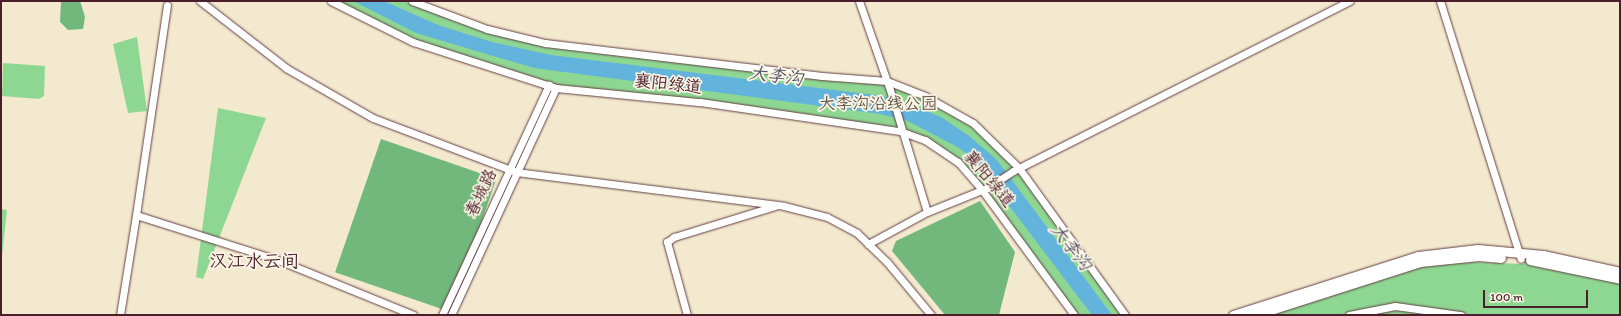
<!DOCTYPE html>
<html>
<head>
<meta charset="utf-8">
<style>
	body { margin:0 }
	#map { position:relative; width:1621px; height:316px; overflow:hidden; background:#f3e9ce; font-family:Itim,"LXGW WenKai TC",sans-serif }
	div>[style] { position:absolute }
	.green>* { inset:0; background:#8ed792 }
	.forest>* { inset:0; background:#72b87c; transform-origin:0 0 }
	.water>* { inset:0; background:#62b4dd }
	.roads { filter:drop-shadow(0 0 1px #633d43) drop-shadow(0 0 1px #633d43) }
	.minor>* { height:7px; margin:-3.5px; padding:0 3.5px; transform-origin:3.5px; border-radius:3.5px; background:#fff }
	.major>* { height:9px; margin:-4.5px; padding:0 4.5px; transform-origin:4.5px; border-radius:4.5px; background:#fff }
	span { translate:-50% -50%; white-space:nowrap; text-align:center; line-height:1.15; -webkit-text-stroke:3.5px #fcf5e5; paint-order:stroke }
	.street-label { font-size:17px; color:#4a1f2b }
	.park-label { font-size:17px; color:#5e564a }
	.water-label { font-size:18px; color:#525369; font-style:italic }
	.neighbourhood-label { font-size:18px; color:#4a1f2b }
	.frame { position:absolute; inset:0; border:2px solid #4a1f2b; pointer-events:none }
	.scale { position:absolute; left:1483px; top:290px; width:105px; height:18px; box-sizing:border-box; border:2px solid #4a1f2b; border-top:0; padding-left:5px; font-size:12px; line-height:14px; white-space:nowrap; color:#4a1f2b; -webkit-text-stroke:3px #fcf5e5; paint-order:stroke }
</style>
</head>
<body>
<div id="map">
	<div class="green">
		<div style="clip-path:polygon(331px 1px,412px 1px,487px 29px,545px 43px,887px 81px,973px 123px,1019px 168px,1125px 315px,1074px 315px,958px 162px,900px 131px,700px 102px,563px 89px,413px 42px)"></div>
		<div style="clip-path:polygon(137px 37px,147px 111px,128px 113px,113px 44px)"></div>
		<div style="clip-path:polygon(3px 63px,45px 66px,44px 96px,39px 99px,2px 96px)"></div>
		<div style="clip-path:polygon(218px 108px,266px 118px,203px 279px,196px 277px)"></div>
		<div style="clip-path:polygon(1px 209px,7px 210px,1px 266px)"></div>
		<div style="clip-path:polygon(1530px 257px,1620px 275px,1620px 315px,1241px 315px,1419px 260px,1523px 264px)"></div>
	</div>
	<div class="forest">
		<div style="clip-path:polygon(61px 1px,80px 1px,85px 17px,83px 29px,68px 30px,60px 22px)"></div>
		<div style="left:381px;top:139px;width:122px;height:141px;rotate:19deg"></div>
		<div style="clip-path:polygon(980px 201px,1015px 252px,999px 315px,945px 315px,892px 251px,896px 241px)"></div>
	</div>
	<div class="water">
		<div style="clip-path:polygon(353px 1px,384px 1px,438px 25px,492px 42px,551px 55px,883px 96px,914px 106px,941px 117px,969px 136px,997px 160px,1112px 315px,1092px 315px,976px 162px,959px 148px,908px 121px,880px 114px,534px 68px,416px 33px)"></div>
	</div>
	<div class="roads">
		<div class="minor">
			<div style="left:200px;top:1px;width:109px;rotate:37.9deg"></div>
			<div style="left:286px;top:68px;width:100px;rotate:29.9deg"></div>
			<div style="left:373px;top:118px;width:153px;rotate:20.7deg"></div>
			<div style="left:516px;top:172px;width:270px;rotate:7.2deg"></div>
			<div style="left:784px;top:206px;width:44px;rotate:14.3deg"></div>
			<div style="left:827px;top:217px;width:34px;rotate:28deg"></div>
			<div style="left:857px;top:233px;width:42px;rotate:44deg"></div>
			<div style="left:887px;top:262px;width:69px;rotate:50.3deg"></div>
			<div style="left:331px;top:1px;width:92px;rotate:26.6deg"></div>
			<div style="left:413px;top:42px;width:150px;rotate:17.8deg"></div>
			<div style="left:556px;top:88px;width:145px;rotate:5.6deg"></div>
			<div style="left:700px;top:102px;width:202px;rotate:8.3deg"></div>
			<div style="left:900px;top:131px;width:27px;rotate:20deg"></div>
			<div style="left:925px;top:140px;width:40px;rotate:34deg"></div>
			<div style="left:958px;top:162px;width:37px;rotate:49deg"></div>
			<div style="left:982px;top:190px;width:155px;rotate:53.6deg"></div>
			<div style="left:412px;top:1px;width:80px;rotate:20.5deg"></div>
			<div style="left:487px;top:29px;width:60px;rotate:13.6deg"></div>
			<div style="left:545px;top:43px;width:279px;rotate:6.8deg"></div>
			<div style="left:822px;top:76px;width:65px;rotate:4.4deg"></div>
			<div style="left:887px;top:81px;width:41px;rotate:21.5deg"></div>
			<div style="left:925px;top:96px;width:55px;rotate:29.4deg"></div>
			<div style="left:973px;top:123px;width:64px;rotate:44.4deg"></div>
			<div style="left:1019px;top:168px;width:181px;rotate:54.2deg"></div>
			<div style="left:859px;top:1px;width:94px;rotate:70.8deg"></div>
			<div style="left:890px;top:90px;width:127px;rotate:73.1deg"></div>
			<div style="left:927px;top:212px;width:65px;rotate:-21.8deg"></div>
			<div style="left:987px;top:188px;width:31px;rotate:-33deg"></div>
			<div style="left:1013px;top:171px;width:377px;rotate:-26.8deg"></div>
			<div style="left:1440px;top:1px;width:270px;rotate:72.6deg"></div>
			<div style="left:136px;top:215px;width:212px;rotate:-81.6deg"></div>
			<div style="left:868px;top:244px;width:67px;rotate:-28.5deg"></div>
			<div style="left:120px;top:315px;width:101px;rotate:-80.9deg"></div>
			<div style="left:136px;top:215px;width:152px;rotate:17.6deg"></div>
			<div style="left:281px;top:261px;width:143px;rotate:22.2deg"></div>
			<div style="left:442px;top:315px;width:254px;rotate:-65.1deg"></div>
			<div style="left:451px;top:315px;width:250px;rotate:-65.2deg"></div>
			<div style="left:687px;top:315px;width:76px;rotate:-105.3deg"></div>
			<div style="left:667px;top:242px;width:9px;rotate:-36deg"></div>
			<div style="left:674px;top:237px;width:106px;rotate:-17.1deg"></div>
			<div style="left:1349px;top:315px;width:47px;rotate:-11.1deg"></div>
			<div style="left:1395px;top:306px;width:67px;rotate:7.8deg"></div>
		</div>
		<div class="major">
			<div style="left:1530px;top:260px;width:92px;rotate:11.9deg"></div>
			<div style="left:1233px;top:315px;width:194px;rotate:-17.7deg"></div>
			<div style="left:1418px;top:256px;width:60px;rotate:-6.7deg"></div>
			<div style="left:1478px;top:249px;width:65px;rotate:5.3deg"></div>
			<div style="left:1543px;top:255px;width:79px;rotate:12.4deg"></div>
			<div style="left:1255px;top:315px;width:173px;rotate:-17.8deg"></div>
			<div style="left:1420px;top:262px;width:59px;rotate:-5.8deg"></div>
			<div style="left:1479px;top:256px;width:22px;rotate:5deg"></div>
		</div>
	</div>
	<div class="street-label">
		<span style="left:668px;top:84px;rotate:6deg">襄阳绿道</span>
		<span style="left:989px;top:179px;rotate:50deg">襄阳绿道</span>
		<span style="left:481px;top:193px;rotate:-65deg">春城路</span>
	</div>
	<div class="park-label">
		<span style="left:878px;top:104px">大李沟沿线公园</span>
	</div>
	<div class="water-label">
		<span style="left:776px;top:76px;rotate:7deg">大李沟</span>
		<span style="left:1071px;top:247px;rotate:52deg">大李沟</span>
	</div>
	<div class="neighbourhood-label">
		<span style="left:254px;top:261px">汉江水云间</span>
	</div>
	<div class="frame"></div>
	<div class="scale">100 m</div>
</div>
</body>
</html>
